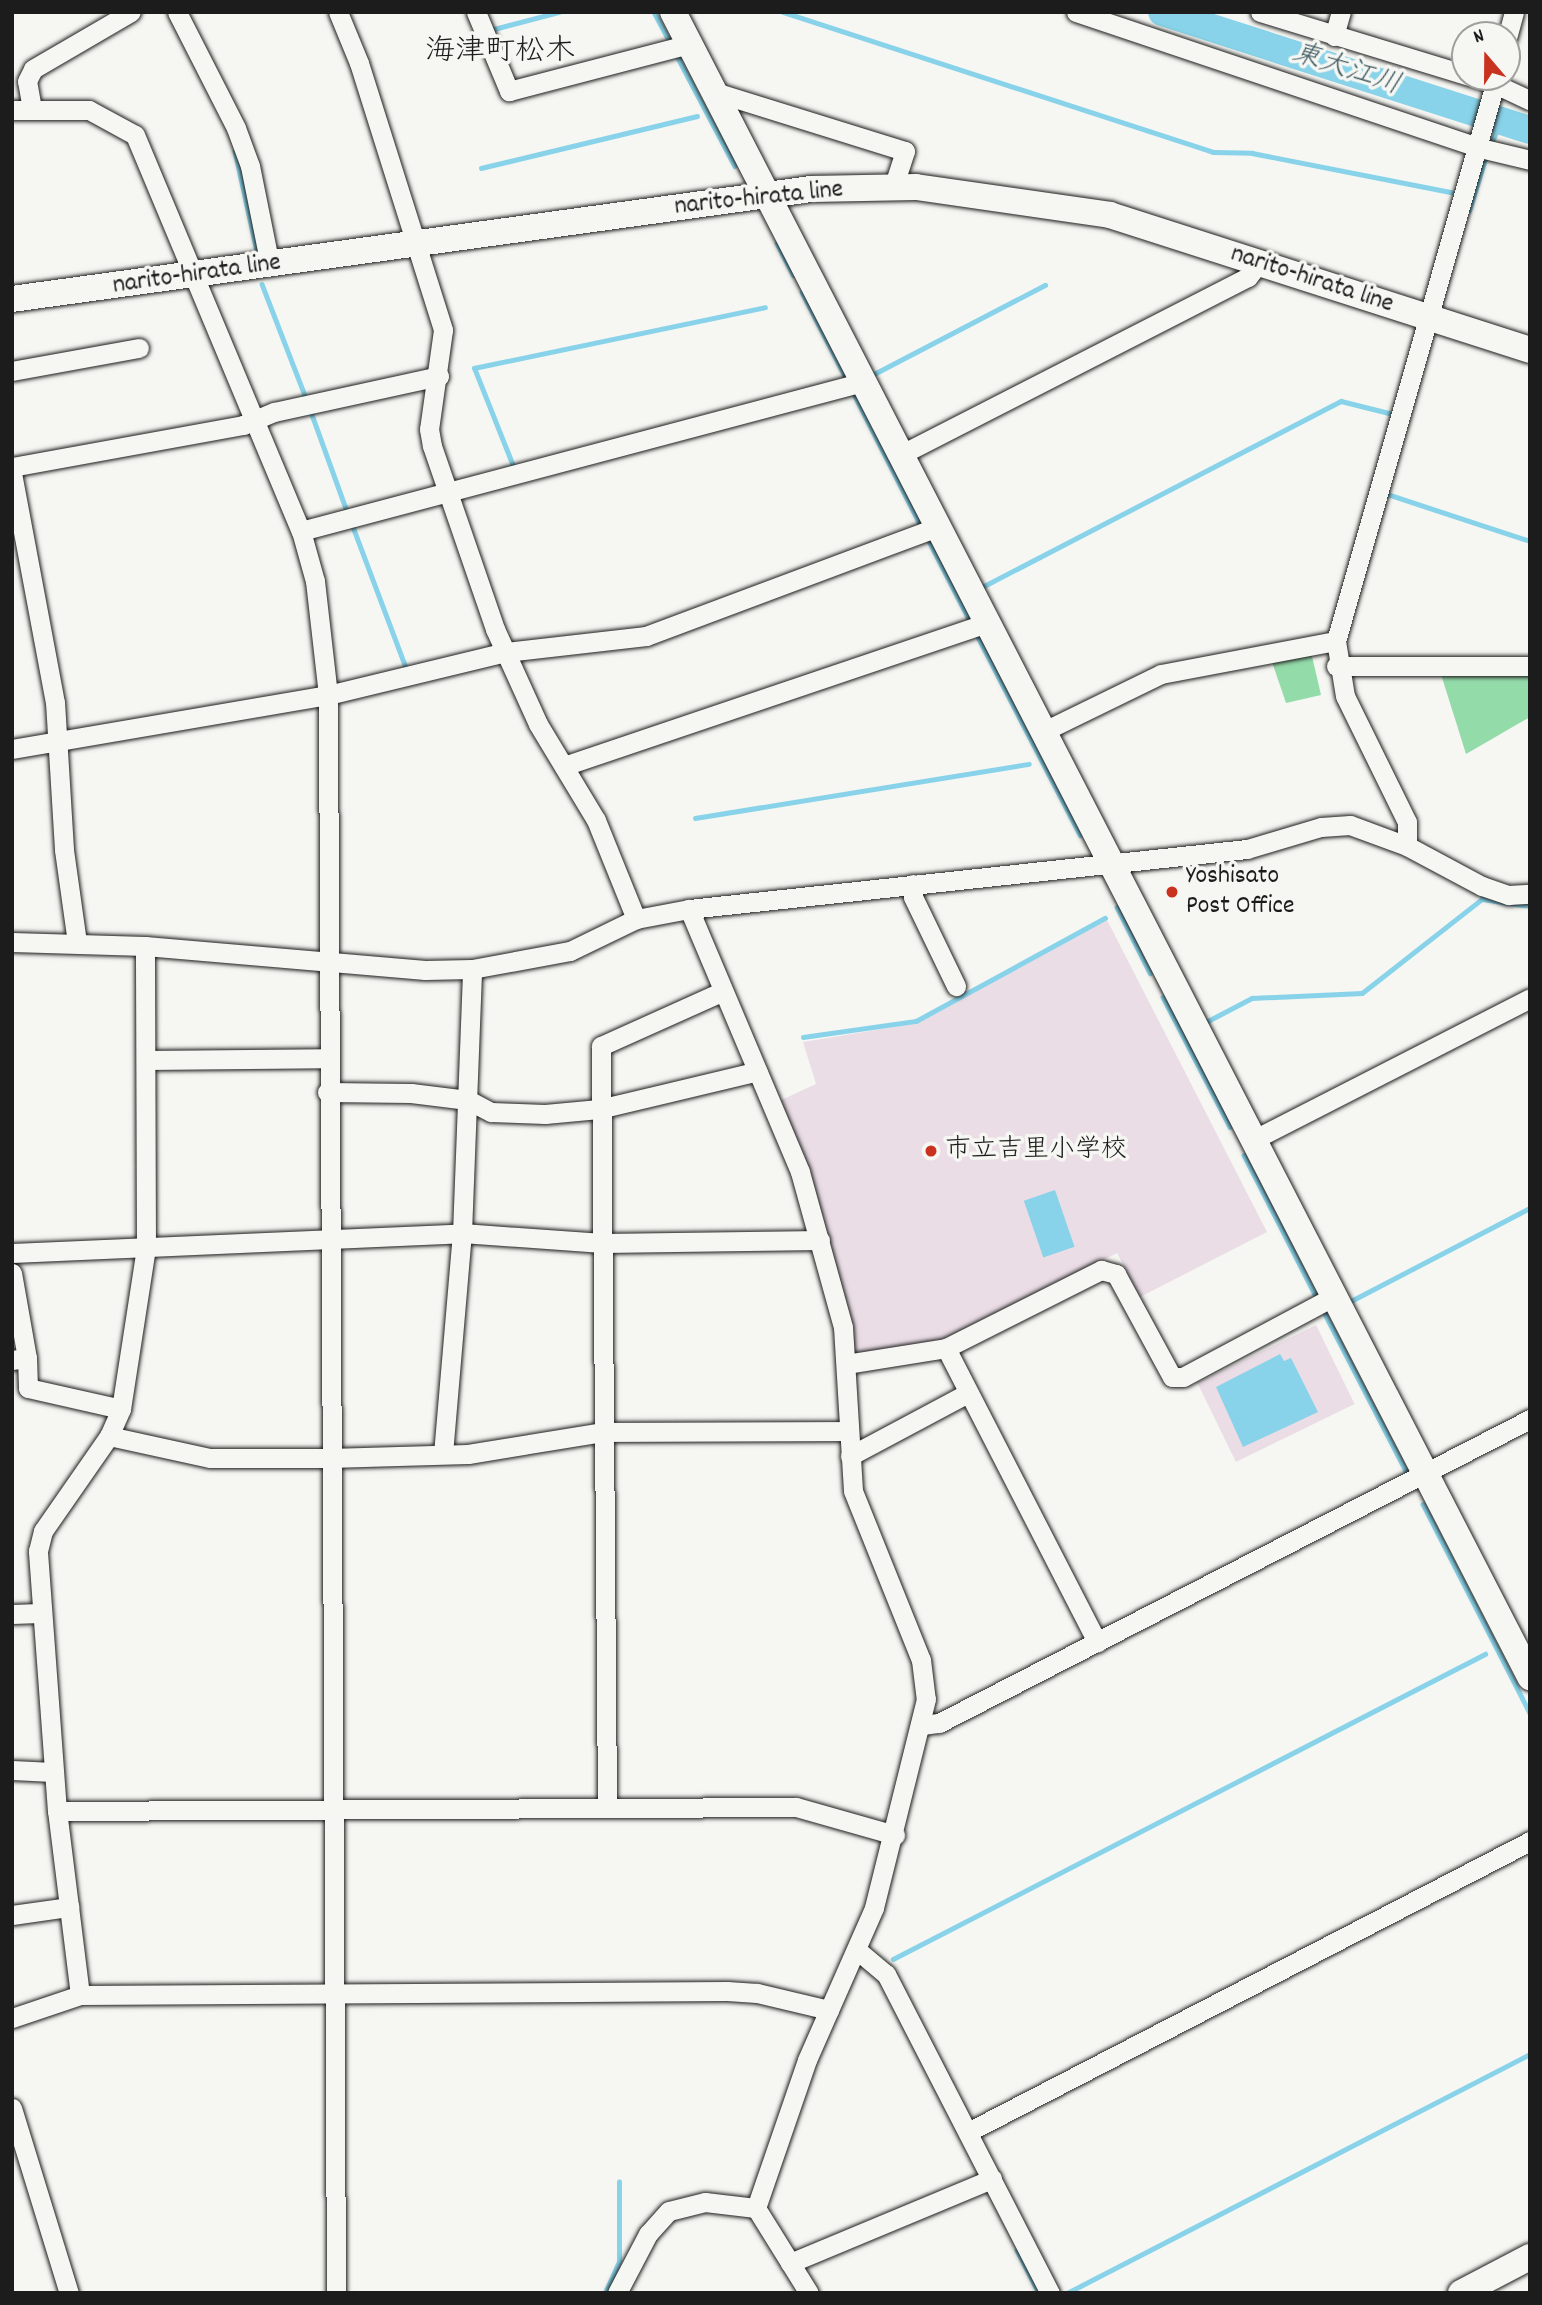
<!DOCTYPE html>
<html>
<head>
<meta charset="utf-8">
<style>
	body { margin:0 }
	#map { position:relative; width:1542px; height:2305px; overflow:hidden; background:#f6f6f2; font-family:Dekko,"Klee One",sans-serif }
	div>[style] { position:absolute }
	.built>* { inset:0; background:#eadde6; transform-origin:0 0 }
	.green>* { inset:0; background:#94dbaa }
	.water>* { inset:0; background:#88d3e9; transform-origin:0 0 }
	.stream>* { height:4.5px; margin:-2.25px; padding:0 2.25px; transform-origin:2.25px; border-radius:2.25px; background:#88d3e9 }
	.river>* { height:28px; margin:-14px; padding:0 14px; transform-origin:14px; border-radius:14px; background:#88d3e9 }
	.roads { filter:drop-shadow(0 0 2px #1c1c1c) drop-shadow(0 0 2px #1c1c1c) }
	.street>* { height:19px; margin:-9.5px; padding:0 9.5px; transform-origin:9.5px; border-radius:9.5px; background:#f6f6f2 }
	.secondary>* { height:26px; margin:-13px; padding:0 13px; transform-origin:13px; border-radius:13px; background:#f6f6f2 }
	.dots>* { width:19px; height:19px; translate:-50% -50%; box-sizing:border-box; border:4px solid #f6f6f2; border-radius:50% }
	span { translate:-50% -50%; white-space:nowrap; text-align:center; line-height:1.15; -webkit-text-stroke:7px #f6f6f2; paint-order:stroke }
	.street-label { font-size:26px; color:#1c1c1c }
	.poi-label { font-size:26px; color:#1c1c1c }
	.left { translate:0 -50%; text-align:left }
	.water-label { font-size:28px; color:#425c64; font-style:italic }
	.quarter-label { font-size:30px; color:#1c1c1c }
	.frame { position:absolute; inset:0; border:14px solid #1c1c1c; pointer-events:none }
	.north { position:absolute; left:1451px; top:21px; width:70px; height:70px; box-sizing:border-box; background:#f6f6f2; border:2px solid #9f9f9c; border-radius:50%; rotate:340deg; font-size:19px; font-weight:700; line-height:28px; text-align:center; color:#1c1c1c }
	.north::after { content:''; display:block; margin:auto; width:24px; height:32px; background:#c8321e; clip-path:polygon(50% 0,100% 100%,50% 72%,0 100%) }
</style>
</head>
<body>
<div id="map">
	<div class="built">
		<div style="clip-path:polygon(1107px 920px,1267px 1232px,1140px 1297px,1117px 1253px,934px 1346px,853px 1353px,777px 1102px,816px 1084px,803px 1042px,918px 1023px)"></div>
		<div style="left:1316px;top:1325px;width:88px;height:132px;rotate:64deg"></div>
	</div>
	<div class="green">
		<div style="clip-path:polygon(1311px 652px,1321px 695px,1286px 703px,1271px 659px)"></div>
		<div style="clip-path:polygon(1440px 671px,1530px 671px,1530px 717px,1466px 754px)"></div>
	</div>
	<div class="water">
		<div style="left:1055px;top:1190px;width:60px;height:33px;rotate:71deg"></div>
		<div style="clip-path:polygon(1280px 1354px,1284px 1361px,1291px 1358px,1318px 1412px,1243px 1447px,1216px 1387px)"></div>
	</div>
	<div class="stream">
		<div style="left:654px;top:12px;width:34px;rotate:62deg"></div>
		<div style="left:783px;top:12px;width:452px;rotate:18deg"></div>
		<div style="left:1213px;top:152px;width:39px;rotate:1deg"></div>
		<div style="left:1252px;top:153px;width:203px;rotate:11.1deg"></div>
		<div style="left:494px;top:29px;width:67px;rotate:-14.7deg"></div>
		<div style="left:678px;top:58px;width:122px;rotate:62.2deg"></div>
		<div style="left:1491px;top:144px;width:26px;rotate:-67deg"></div>
		<div style="left:235px;top:151px;width:102px;rotate:77.6deg"></div>
		<div style="left:481px;top:168px;width:222px;rotate:-13.5deg"></div>
		<div style="left:1469px;top:211px;width:54px;rotate:-72.9deg"></div>
		<div style="left:777px;top:243px;width:36px;rotate:63deg"></div>
		<div style="left:262px;top:284px;width:122px;rotate:68.9deg"></div>
		<div style="left:802px;top:292px;width:99px;rotate:62.9deg"></div>
		<div style="left:872px;top:375px;width:195px;rotate:-27.5deg"></div>
		<div style="left:854px;top:394px;width:150px;rotate:63.1deg"></div>
		<div style="left:310px;top:409px;width:109px;rotate:70.1deg"></div>
		<div style="left:513px;top:466px;width:105px;rotate:-111.7deg"></div>
		<div style="left:474px;top:368px;width:297px;rotate:-11.8deg"></div>
		<div style="left:1384px;top:493px;width:154px;rotate:18.2deg"></div>
		<div style="left:352px;top:524px;width:154px;rotate:69.4deg"></div>
		<div style="left:929px;top:541px;width:90px;rotate:62.9deg"></div>
		<div style="left:984px;top:586px;width:402px;rotate:-27.4deg"></div>
		<div style="left:1341px;top:401px;width:49px;rotate:14deg"></div>
		<div style="left:978px;top:637px;width:223px;rotate:62.7deg"></div>
		<div style="left:695px;top:818px;width:338px;rotate:-9.2deg"></div>
		<div style="left:1117px;top:907px;width:74px;rotate:63.4deg"></div>
		<div style="left:1163px;top:997px;width:146px;rotate:62.7deg"></div>
		<div style="left:1204px;top:1023px;width:54px;rotate:-27.5deg"></div>
		<div style="left:1252px;top:998px;width:110px;rotate:-2.6deg"></div>
		<div style="left:1362px;top:993px;width:152px;rotate:-38.1deg"></div>
		<div style="left:1482px;top:899px;width:49px;rotate:8.3deg"></div>
		<div style="left:803px;top:1037px;width:114px;rotate:-8.1deg"></div>
		<div style="left:916px;top:1021px;width:215px;rotate:-28.6deg"></div>
		<div style="left:1244px;top:1155px;width:161px;rotate:63deg"></div>
		<div style="left:1351px;top:1301px;width:202px;rotate:-27.5deg"></div>
		<div style="left:1325px;top:1314px;width:181px;rotate:62.7deg"></div>
		<div style="left:1423px;top:1504px;width:235px;rotate:62.9deg"></div>
		<div style="left:893px;top:1959px;width:666px;rotate:-27.26deg"></div>
		<div style="left:1017px;top:2250px;width:48px;rotate:62.9deg"></div>
		<div style="left:605px;top:2293px;width:35px;rotate:-66deg"></div>
		<div style="left:619px;top:2261px;width:79px;rotate:-90deg"></div>
		<div style="left:1067px;top:2293px;width:521px;rotate:-27.3deg"></div>
	</div>
	<div class="river">
		<div style="left:1162px;top:12px;width:386px;rotate:17.8deg"></div>
	</div>
	<div class="roads">
		<div class="street">
			<div style="left:177px;top:12px;width:130px;rotate:63deg"></div>
			<div style="left:236px;top:128px;width:40px;rotate:69.8deg"></div>
			<div style="left:250px;top:166px;width:101px;rotate:78.6deg"></div>
			<div style="left:338px;top:12px;width:55px;rotate:67.6deg"></div>
			<div style="left:359px;top:63px;width:280px;rotate:72.5deg"></div>
			<div style="left:443px;top:330px;width:100px;rotate:98deg"></div>
			<div style="left:429px;top:429px;width:17px;rotate:80deg"></div>
			<div style="left:432px;top:446px;width:194px;rotate:71deg"></div>
			<div style="left:495px;top:629px;width:104px;rotate:65.6deg"></div>
			<div style="left:538px;top:724px;width:112px;rotate:58.9deg"></div>
			<div style="left:596px;top:820px;width:107px;rotate:68deg"></div>
			<div style="left:476px;top:12px;width:86px;rotate:67.3deg"></div>
			<div style="left:509px;top:91px;width:187px;rotate:-14.6deg"></div>
			<div style="left:1076px;top:12px;width:422px;rotate:18.6deg"></div>
			<div style="left:1476px;top:147px;width:56px;rotate:13.5deg"></div>
			<div style="left:1260px;top:12px;width:246px;rotate:17deg"></div>
			<div style="left:1495px;top:84px;width:38px;rotate:25deg"></div>
			<div style="left:1334px;top:36px;width:25px;rotate:-74deg"></div>
			<div style="left:1507px;top:38px;width:27px;rotate:-75deg"></div>
			<div style="left:715px;top:92px;width:199px;rotate:17.3deg"></div>
			<div style="left:905px;top:151px;width:39px;rotate:108deg"></div>
			<div style="left:32px;top:109px;width:28px;rotate:-100deg"></div>
			<div style="left:27px;top:81px;width:13px;rotate:-63deg"></div>
			<div style="left:33px;top:69px;width:113px;rotate:-30.2deg"></div>
			<div style="left:12px;top:110px;width:77px"></div>
			<div style="left:89px;top:110px;width:52px;rotate:28.5deg"></div>
			<div style="left:135px;top:135px;width:429px;rotate:67.3deg"></div>
			<div style="left:301px;top:531px;width:52px;rotate:74.4deg"></div>
			<div style="left:315px;top:581px;width:115px;rotate:83.5deg"></div>
			<div style="left:328px;top:695px;width:321px;rotate:170.3deg"></div>
			<div style="left:12px;top:371px;width:129px;rotate:-10.3deg"></div>
			<div style="left:900px;top:455px;width:391px;rotate:-27.1deg"></div>
			<div style="left:1248px;top:277px;width:18px;rotate:-52deg"></div>
			<div style="left:12px;top:467px;width:235px;rotate:-10.3deg"></div>
			<div style="left:243px;top:425px;width:34px;rotate:-23deg"></div>
			<div style="left:274px;top:412px;width:169px;rotate:-12.3deg"></div>
			<div style="left:12px;top:473px;width:233px;rotate:79.4deg"></div>
			<div style="left:55px;top:702px;width:148px;rotate:86.5deg"></div>
			<div style="left:64px;top:850px;width:93px;rotate:82deg"></div>
			<div style="left:301px;top:531px;width:581px;rotate:-14.85deg"></div>
			<div style="left:1336px;top:666px;width:194px"></div>
			<div style="left:1042px;top:732px;width:132px;rotate:-26deg"></div>
			<div style="left:1161px;top:674px;width:178px;rotate:-10.7deg"></div>
			<div style="left:564px;top:766px;width:447px;rotate:-18.7deg"></div>
			<div style="left:1407px;top:846px;width:24px;rotate:-90deg"></div>
			<div style="left:1407px;top:822px;width:140px;rotate:-116.2deg"></div>
			<div style="left:1345px;top:696px;width:56px;rotate:-99.3deg"></div>
			<div style="left:1336px;top:641px;width:587px;rotate:-74.07deg"></div>
			<div style="left:913px;top:884px;width:13px;rotate:90deg"></div>
			<div style="left:913px;top:897px;width:99px;rotate:64.2deg"></div>
			<div style="left:689px;top:909px;width:285px;rotate:67.1deg"></div>
			<div style="left:800px;top:1172px;width:161px;rotate:74.5deg"></div>
			<div style="left:843px;top:1327px;width:164px;rotate:86.5deg"></div>
			<div style="left:853px;top:1491px;width:182px;rotate:68.1deg"></div>
			<div style="left:921px;top:1660px;width:39px;rotate:83deg"></div>
			<div style="left:926px;top:1699px;width:215px;rotate:104deg"></div>
			<div style="left:874px;top:1908px;width:166px;rotate:113.8deg"></div>
			<div style="left:807px;top:2060px;width:157px;rotate:109deg"></div>
			<div style="left:756px;top:2208px;width:100px;rotate:58.1deg"></div>
			<div style="left:12px;top:942px;width:133px;rotate:1.7deg"></div>
			<div style="left:145px;top:946px;width:281px;rotate:4.9deg"></div>
			<div style="left:425px;top:970px;width:47px;rotate:-1.2deg"></div>
			<div style="left:472px;top:969px;width:100px;rotate:-10.4deg"></div>
			<div style="left:570px;top:951px;width:73px;rotate:-25.9deg"></div>
			<div style="left:636px;top:919px;width:54px;rotate:-10.7deg"></div>
			<div style="left:689px;top:909px;width:561px;rotate:-6.14deg"></div>
			<div style="left:1247px;top:849px;width:77px;rotate:-16.6deg"></div>
			<div style="left:1321px;top:827px;width:29px;rotate:-4deg"></div>
			<div style="left:1350px;top:825px;width:61px;rotate:20.2deg"></div>
			<div style="left:1407px;top:846px;width:85px;rotate:28.1deg"></div>
			<div style="left:1482px;top:886px;width:28px;rotate:19deg"></div>
			<div style="left:1508px;top:895px;width:22px;rotate:-3deg"></div>
			<div style="left:147px;top:1060px;width:179px;rotate:-0.6deg"></div>
			<div style="left:327px;top:1092px;width:84px;rotate:0.7deg"></div>
			<div style="left:411px;top:1093px;width:57px;rotate:7deg"></div>
			<div style="left:468px;top:1100px;width:26px;rotate:28deg"></div>
			<div style="left:491px;top:1112px;width:54px;rotate:2.1deg"></div>
			<div style="left:545px;top:1114px;width:54px;rotate:-5.3deg"></div>
			<div style="left:599px;top:1109px;width:163px;rotate:-13.4deg"></div>
			<div style="left:1253px;top:1140px;width:311px;rotate:-27.1deg"></div>
			<div style="left:12px;top:1253px;width:450px;rotate:-2.5deg"></div>
			<div style="left:462px;top:1233px;width:141px;rotate:4.1deg"></div>
			<div style="left:603px;top:1243px;width:217px;rotate:-0.8deg"></div>
			<div style="left:12px;top:1273px;width:86px;rotate:80deg"></div>
			<div style="left:946px;top:1348px;width:331px;rotate:62.8deg"></div>
			<div style="left:12px;top:1360px;width:15px;rotate:-8deg"></div>
			<div style="left:27px;top:1358px;width:30px;rotate:88deg"></div>
			<div style="left:28px;top:1388px;width:95px;rotate:12.7deg"></div>
			<div style="left:846px;top:1364px;width:101px;rotate:-9.1deg"></div>
			<div style="left:946px;top:1348px;width:174px;rotate:-26.7deg"></div>
			<div style="left:1101px;top:1270px;width:16px;rotate:15deg"></div>
			<div style="left:1116px;top:1274px;width:117px;rotate:61.5deg"></div>
			<div style="left:1172px;top:1377px;width:11px"></div>
			<div style="left:1183px;top:1377px;width:170px;rotate:-28.1deg"></div>
			<div style="left:109px;top:1436px;width:103px;rotate:12.3deg"></div>
			<div style="left:210px;top:1458px;width:119px"></div>
			<div style="left:329px;top:1458px;width:139px;rotate:-1.6deg"></div>
			<div style="left:468px;top:1454px;width:136px;rotate:-9.3deg"></div>
			<div style="left:602px;top:1432px;width:247px;rotate:-0.2deg"></div>
			<div style="left:443px;top:1454px;width:222px;rotate:-85.1deg"></div>
			<div style="left:462px;top:1233px;width:264px;rotate:-87.8deg"></div>
			<div style="left:850px;top:1456px;width:134px;rotate:-28.1deg"></div>
			<div style="left:12px;top:1614px;width:28px;rotate:-2deg"></div>
			<div style="left:922px;top:1725px;width:17px;rotate:-7deg"></div>
			<div style="left:939px;top:1723px;width:665px;rotate:-27.22deg"></div>
			<div style="left:12px;top:1770px;width:41px;rotate:2.8deg"></div>
			<div style="left:607px;top:1807px;width:761px;rotate:-90.45deg"></div>
			<div style="left:601px;top:1046px;width:132px;rotate:-24.2deg"></div>
			<div style="left:57px;top:1811px;width:739px;rotate:-0.31deg"></div>
			<div style="left:796px;top:1807px;width:103px;rotate:15.8deg"></div>
			<div style="left:12px;top:1915px;width:58px;rotate:-8deg"></div>
			<div style="left:857px;top:1950px;width:38px;rotate:40deg"></div>
			<div style="left:886px;top:1974px;width:359px;rotate:62.8deg"></div>
			<div style="left:80px;top:1995px;width:185px;rotate:-97.1deg"></div>
			<div style="left:57px;top:1811px;width:261px;rotate:-94.2deg"></div>
			<div style="left:38px;top:1551px;width:21px;rotate:-76deg"></div>
			<div style="left:43px;top:1531px;width:116px;rotate:-55.2deg"></div>
			<div style="left:109px;top:1436px;width:30px;rotate:-66deg"></div>
			<div style="left:121px;top:1409px;width:163px;rotate:-81.2deg"></div>
			<div style="left:146px;top:1248px;width:302px;rotate:-90.2deg"></div>
			<div style="left:12px;top:2018px;width:72px;rotate:-18.7deg"></div>
			<div style="left:80px;top:1995px;width:647px;rotate:-0.35deg"></div>
			<div style="left:727px;top:1991px;width:30px;rotate:4deg"></div>
			<div style="left:757px;top:1993px;width:74px;rotate:13.3deg"></div>
			<div style="left:12px;top:2108px;width:194px;rotate:72.9deg"></div>
			<div style="left:968px;top:2132px;width:633px;rotate:-27.37deg"></div>
			<div style="left:790px;top:2263px;width:219px;rotate:-22.6deg"></div>
			<div style="left:336px;top:2293px;width:1598px;rotate:-90.29deg"></div>
			<div style="left:328px;top:695px;width:183px;rotate:-13.6deg"></div>
			<div style="left:506px;top:652px;width:141px;rotate:-6.5deg"></div>
			<div style="left:646px;top:636px;width:311px;rotate:-20.5deg"></div>
			<div style="left:617px;top:2293px;width:67px;rotate:-62.3deg"></div>
			<div style="left:648px;top:2234px;width:31px;rotate:-48deg"></div>
			<div style="left:669px;top:2211px;width:37px;rotate:-14deg"></div>
			<div style="left:705px;top:2202px;width:51px;rotate:6.7deg"></div>
		</div>
		<div class="secondary">
			<div style="left:673px;top:12px;width:1873px;rotate:62.76deg"></div>
			<div style="left:12px;top:299px;width:807px;rotate:-7.84deg"></div>
			<div style="left:811px;top:189px;width:105px;rotate:-1.1deg"></div>
			<div style="left:916px;top:187px;width:196px;rotate:8.2deg"></div>
			<div style="left:1110px;top:215px;width:441px;rotate:17.8deg"></div>
			<div style="left:1461px;top:2293px;width:78px;rotate:-27.6deg"></div>
		</div>
	</div>
	<div class="dots">
		<div style="left:1172px;top:892px;background:#c8321e"></div>
		<div style="left:931px;top:1151px;background:#c8321e"></div>
	</div>
	<div class="street-label">
		<span style="left:759px;top:199px;rotate:-6deg">narito-hirata line</span>
		<span style="left:197px;top:275px;rotate:-8deg">narito-hirata line</span>
		<span style="left:1312px;top:280px;rotate:18deg">narito-hirata line</span>
	</div>
	<div class="poi-label">
		<span class="left" style="left:1186px;top:892px">Yoshisato<br>Post Office</span>
		<span class="left" style="left:945px;top:1151px">市立吉里小学校</span>
	</div>
	<div class="water-label">
		<span style="left:1346px;top:71px;rotate:18deg">東大江川</span>
	</div>
	<div class="quarter-label">
		<span style="left:500px;top:54px">海津町松木</span>
	</div>
	<div class="frame"></div>
	<div class="north">N</div>
</div>
</body>
</html>
